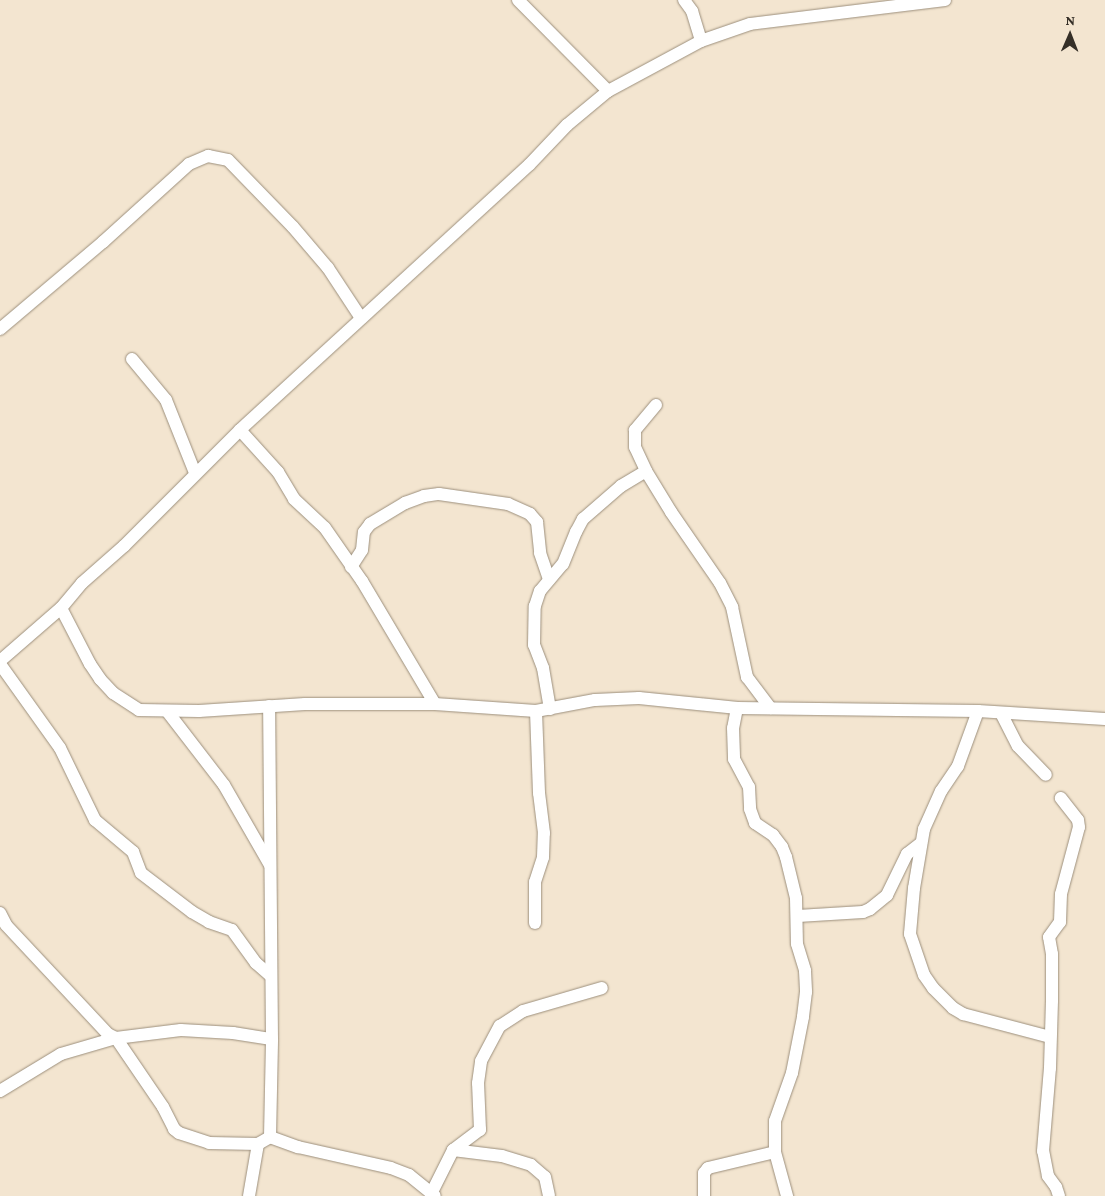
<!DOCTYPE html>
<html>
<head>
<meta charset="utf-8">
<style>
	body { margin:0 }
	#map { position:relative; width:1105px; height:1196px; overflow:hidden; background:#f3e5d0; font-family:"Crimson Pro",serif }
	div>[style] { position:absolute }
	.roads { filter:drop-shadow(0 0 1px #9c8f7c) drop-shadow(0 0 1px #9c8f7c) }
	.street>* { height:12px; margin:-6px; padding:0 6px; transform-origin:6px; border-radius:6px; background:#fff }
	span { translate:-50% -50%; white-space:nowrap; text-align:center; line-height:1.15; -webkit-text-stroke:5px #f3e5d0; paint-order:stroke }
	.north { position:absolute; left:1045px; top:10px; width:50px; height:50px; -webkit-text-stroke:4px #f3e5d0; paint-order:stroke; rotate:1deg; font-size:14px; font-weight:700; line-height:20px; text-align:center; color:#352f27 }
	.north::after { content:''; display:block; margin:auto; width:18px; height:22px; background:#352f27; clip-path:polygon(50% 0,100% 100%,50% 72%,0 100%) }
</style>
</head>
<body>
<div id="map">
	<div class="roads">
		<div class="street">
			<div style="left:518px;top:0;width:128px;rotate:45.3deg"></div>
			<div style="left:684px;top:0;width:14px;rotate:54deg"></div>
			<div style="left:692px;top:11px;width:31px;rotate:73deg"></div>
			<div style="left:945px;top:0;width:196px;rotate:173deg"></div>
			<div style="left:750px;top:24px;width:52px;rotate:160.9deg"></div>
			<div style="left:701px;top:41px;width:106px;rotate:151.7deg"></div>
			<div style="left:608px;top:91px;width:53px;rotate:140.3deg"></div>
			<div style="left:567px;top:125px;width:55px;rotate:133.5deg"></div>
			<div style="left:529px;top:165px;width:392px;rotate:137.5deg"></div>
			<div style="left:240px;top:430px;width:164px;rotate:135deg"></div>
			<div style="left:124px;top:546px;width:56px;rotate:138.6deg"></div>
			<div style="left:82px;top:583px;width:33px;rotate:130deg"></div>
			<div style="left:61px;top:608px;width:63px;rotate:62.6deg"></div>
			<div style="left:90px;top:664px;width:18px;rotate:56deg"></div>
			<div style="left:100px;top:679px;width:19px;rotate:47deg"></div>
			<div style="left:113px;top:693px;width:31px;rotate:33deg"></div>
			<div style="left:139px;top:710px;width:60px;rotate:1deg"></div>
			<div style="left:199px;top:711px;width:106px;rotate:-3.8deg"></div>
			<div style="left:305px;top:704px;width:130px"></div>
			<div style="left:435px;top:704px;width:101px;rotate:4deg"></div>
			<div style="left:536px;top:711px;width:60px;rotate:-10.6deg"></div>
			<div style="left:595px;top:700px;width:44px;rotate:-2.6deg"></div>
			<div style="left:639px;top:698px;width:99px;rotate:5.8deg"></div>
			<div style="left:737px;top:708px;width:241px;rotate:0.7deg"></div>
			<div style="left:978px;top:711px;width:127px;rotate:3.6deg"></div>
			<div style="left:0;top:329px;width:135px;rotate:-40.2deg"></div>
			<div style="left:103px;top:242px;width:116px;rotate:-42.2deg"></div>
			<div style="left:189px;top:164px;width:21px;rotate:-23deg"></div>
			<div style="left:208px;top:156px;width:20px;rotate:11deg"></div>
			<div style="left:228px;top:160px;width:93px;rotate:45.9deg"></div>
			<div style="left:293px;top:227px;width:54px;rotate:49.5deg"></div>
			<div style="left:328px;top:268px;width:60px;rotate:56.6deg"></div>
			<div style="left:132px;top:359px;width:53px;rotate:50.3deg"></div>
			<div style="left:166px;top:400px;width:79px;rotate:68.3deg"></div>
			<div style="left:656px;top:405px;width:33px;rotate:130deg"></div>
			<div style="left:635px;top:430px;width:17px;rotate:90deg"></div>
			<div style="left:635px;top:447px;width:26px;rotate:65deg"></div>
			<div style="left:646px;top:471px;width:48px;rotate:58.6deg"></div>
			<div style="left:671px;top:512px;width:86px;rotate:55.4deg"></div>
			<div style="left:720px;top:583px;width:27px;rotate:63deg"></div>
			<div style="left:732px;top:607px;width:72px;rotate:77.9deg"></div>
			<div style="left:747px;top:677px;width:39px;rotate:53deg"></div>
			<div style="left:240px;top:430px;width:57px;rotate:47.9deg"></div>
			<div style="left:278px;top:472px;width:31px;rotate:59deg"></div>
			<div style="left:294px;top:499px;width:42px;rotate:43.1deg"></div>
			<div style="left:325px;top:528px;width:65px;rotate:55.1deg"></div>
			<div style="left:362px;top:581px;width:143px;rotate:59.3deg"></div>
			<div style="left:351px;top:567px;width:20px;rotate:-57deg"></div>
			<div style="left:362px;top:550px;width:18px;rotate:-84deg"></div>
			<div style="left:364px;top:532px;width:10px;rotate:-53deg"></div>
			<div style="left:370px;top:524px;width:41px;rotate:-31deg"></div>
			<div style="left:405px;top:503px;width:20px;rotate:-20deg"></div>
			<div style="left:424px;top:496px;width:15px;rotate:-8deg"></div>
			<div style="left:439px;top:494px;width:70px;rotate:8.2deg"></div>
			<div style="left:508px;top:504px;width:24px;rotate:24deg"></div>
			<div style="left:530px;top:514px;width:11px;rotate:49deg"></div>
			<div style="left:537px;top:522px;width:31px;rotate:84deg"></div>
			<div style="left:540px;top:553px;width:28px;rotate:71deg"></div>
			<div style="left:0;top:661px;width:81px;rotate:-41deg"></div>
			<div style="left:0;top:664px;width:103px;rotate:54.5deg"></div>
			<div style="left:60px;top:748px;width:80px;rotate:64.1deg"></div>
			<div style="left:95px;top:820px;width:50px;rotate:40.1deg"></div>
			<div style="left:133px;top:852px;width:22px;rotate:69deg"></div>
			<div style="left:141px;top:873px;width:64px;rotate:37.4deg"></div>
			<div style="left:192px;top:912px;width:20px;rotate:30deg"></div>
			<div style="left:209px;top:922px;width:24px;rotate:19deg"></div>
			<div style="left:232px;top:930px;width:41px;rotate:54deg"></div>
			<div style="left:256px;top:963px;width:20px;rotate:41deg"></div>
			<div style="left:737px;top:708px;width:20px;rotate:101deg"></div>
			<div style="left:733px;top:728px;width:31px;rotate:88deg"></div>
			<div style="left:734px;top:759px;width:32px;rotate:62deg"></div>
			<div style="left:749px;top:787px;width:22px;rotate:87deg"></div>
			<div style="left:750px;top:809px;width:15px;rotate:70deg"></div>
			<div style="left:755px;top:823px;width:22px;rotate:34deg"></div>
			<div style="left:773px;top:835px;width:15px;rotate:53deg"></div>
			<div style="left:782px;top:847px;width:11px;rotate:68deg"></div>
			<div style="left:786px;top:857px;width:42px;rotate:76.3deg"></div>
			<div style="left:796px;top:898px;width:46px;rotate:88.8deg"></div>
			<div style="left:797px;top:944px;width:28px;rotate:73deg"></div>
			<div style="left:805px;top:971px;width:21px;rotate:87deg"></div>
			<div style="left:806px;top:992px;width:25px;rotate:97deg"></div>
			<div style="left:803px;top:1017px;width:57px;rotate:101.1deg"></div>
			<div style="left:792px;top:1073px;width:51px;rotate:109.5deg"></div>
			<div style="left:775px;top:1121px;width:31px;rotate:90deg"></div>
			<div style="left:775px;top:1152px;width:46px;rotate:74.7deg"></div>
			<div style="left:550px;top:709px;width:42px;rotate:-99.7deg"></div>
			<div style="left:543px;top:668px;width:25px;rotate:-111deg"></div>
			<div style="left:534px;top:645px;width:39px;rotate:-89deg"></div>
			<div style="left:535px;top:606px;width:16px;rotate:-72deg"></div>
			<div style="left:540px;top:591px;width:35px;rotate:-50deg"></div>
			<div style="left:563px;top:564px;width:35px;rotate:-68deg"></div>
			<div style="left:576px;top:532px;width:15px;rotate:-62deg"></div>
			<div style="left:583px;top:519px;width:50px;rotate:-41deg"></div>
			<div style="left:621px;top:486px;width:29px;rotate:-31deg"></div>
			<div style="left:167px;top:711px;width:93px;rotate:52.4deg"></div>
			<div style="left:224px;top:785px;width:92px;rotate:60.1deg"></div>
			<div style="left:978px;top:711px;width:59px;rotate:110deg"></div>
			<div style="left:958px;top:766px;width:30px;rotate:124deg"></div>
			<div style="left:941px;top:791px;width:42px;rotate:114.1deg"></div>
			<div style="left:924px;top:829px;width:60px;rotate:99.6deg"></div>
			<div style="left:914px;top:888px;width:46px;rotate:95deg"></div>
			<div style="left:910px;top:934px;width:43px;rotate:71.1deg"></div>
			<div style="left:924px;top:975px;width:16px;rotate:55deg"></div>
			<div style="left:933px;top:988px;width:28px;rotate:45deg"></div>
			<div style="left:953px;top:1008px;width:12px;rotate:31deg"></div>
			<div style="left:963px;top:1014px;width:90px;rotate:14.8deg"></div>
			<div style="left:1001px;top:713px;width:37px;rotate:63deg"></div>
			<div style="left:1018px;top:746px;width:40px;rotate:46deg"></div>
			<div style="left:0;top:913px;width:13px;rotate:63deg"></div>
			<div style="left:6px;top:925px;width:149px;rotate:46.9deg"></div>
			<div style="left:108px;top:1034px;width:9px;rotate:27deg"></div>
			<div style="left:116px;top:1038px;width:65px;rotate:-7deg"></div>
			<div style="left:181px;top:1030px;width:52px;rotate:3.3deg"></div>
			<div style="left:233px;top:1033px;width:39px;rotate:9deg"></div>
			<div style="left:798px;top:916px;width:65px;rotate:-3.5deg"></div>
			<div style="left:863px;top:912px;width:8px;rotate:-23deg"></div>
			<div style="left:870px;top:909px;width:22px;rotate:-39deg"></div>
			<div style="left:887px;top:895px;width:46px;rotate:-64deg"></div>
			<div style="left:907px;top:854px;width:18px;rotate:-38deg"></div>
			<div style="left:535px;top:923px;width:41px;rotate:-90deg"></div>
			<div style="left:535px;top:882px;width:26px;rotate:-72deg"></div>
			<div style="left:543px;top:857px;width:24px;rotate:-88deg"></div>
			<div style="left:544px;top:833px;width:40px;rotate:-97.1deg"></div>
			<div style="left:539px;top:793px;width:82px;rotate:-92.1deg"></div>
			<div style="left:0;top:1091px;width:71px;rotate:-31.2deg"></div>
			<div style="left:61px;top:1054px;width:57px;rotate:-16.2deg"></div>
			<div style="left:116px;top:1038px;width:83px;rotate:55.7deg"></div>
			<div style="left:163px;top:1107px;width:25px;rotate:63deg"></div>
			<div style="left:174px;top:1129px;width:6px;rotate:39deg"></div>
			<div style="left:179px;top:1133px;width:32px;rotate:18deg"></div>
			<div style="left:209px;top:1143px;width:49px;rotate:1.2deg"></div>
			<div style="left:270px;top:1137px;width:30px;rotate:20deg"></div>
			<div style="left:298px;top:1147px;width:95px;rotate:12.7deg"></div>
			<div style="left:391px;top:1168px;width:19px;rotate:21deg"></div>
			<div style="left:409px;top:1175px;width:33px;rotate:39deg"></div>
			<div style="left:453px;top:1150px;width:49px;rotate:7deg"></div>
			<div style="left:502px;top:1156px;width:30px;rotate:17deg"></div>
			<div style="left:531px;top:1165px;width:18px;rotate:41deg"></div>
			<div style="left:545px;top:1177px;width:19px;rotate:78deg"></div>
			<div style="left:432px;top:1192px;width:47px;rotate:-63.4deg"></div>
			<div style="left:453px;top:1150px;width:34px;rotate:-37deg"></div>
			<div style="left:480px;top:1130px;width:47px;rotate:-92.4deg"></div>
			<div style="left:478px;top:1083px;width:22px;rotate:-82deg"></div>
			<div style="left:481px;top:1061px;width:40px;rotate:-62deg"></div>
			<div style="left:500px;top:1026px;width:27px;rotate:-33deg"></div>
			<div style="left:523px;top:1011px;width:82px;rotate:-16.2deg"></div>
			<div style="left:249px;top:1196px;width:53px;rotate:-80.2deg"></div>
			<div style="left:258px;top:1144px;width:14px;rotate:-30deg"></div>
			<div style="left:270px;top:1137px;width:98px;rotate:-88.8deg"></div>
			<div style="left:272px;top:1039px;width:333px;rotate:-90.5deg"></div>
			<div style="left:704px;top:1196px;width:23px;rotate:-90deg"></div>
			<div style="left:704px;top:1173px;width:6px;rotate:-51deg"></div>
			<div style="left:708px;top:1168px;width:69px;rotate:-13.4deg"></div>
			<div style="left:1059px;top:1196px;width:9px;rotate:-108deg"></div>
			<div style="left:1056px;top:1187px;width:14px;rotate:-126deg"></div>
			<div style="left:1048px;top:1176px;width:25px;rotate:-101deg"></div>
			<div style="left:1043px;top:1151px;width:83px;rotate:-85.2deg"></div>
			<div style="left:1050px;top:1068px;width:67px;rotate:-88.3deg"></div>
			<div style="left:1052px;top:1001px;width:47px;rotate:-90deg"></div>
			<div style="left:1052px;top:954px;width:17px;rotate:-100deg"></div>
			<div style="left:1049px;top:937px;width:19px;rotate:-54deg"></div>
			<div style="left:1060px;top:922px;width:28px;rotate:-88deg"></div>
			<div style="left:1061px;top:894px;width:69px;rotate:-75deg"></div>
			<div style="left:1079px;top:827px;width:7px;rotate:-98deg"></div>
			<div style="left:1078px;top:820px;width:28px;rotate:-128deg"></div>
		</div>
	</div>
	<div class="north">N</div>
</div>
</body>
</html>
